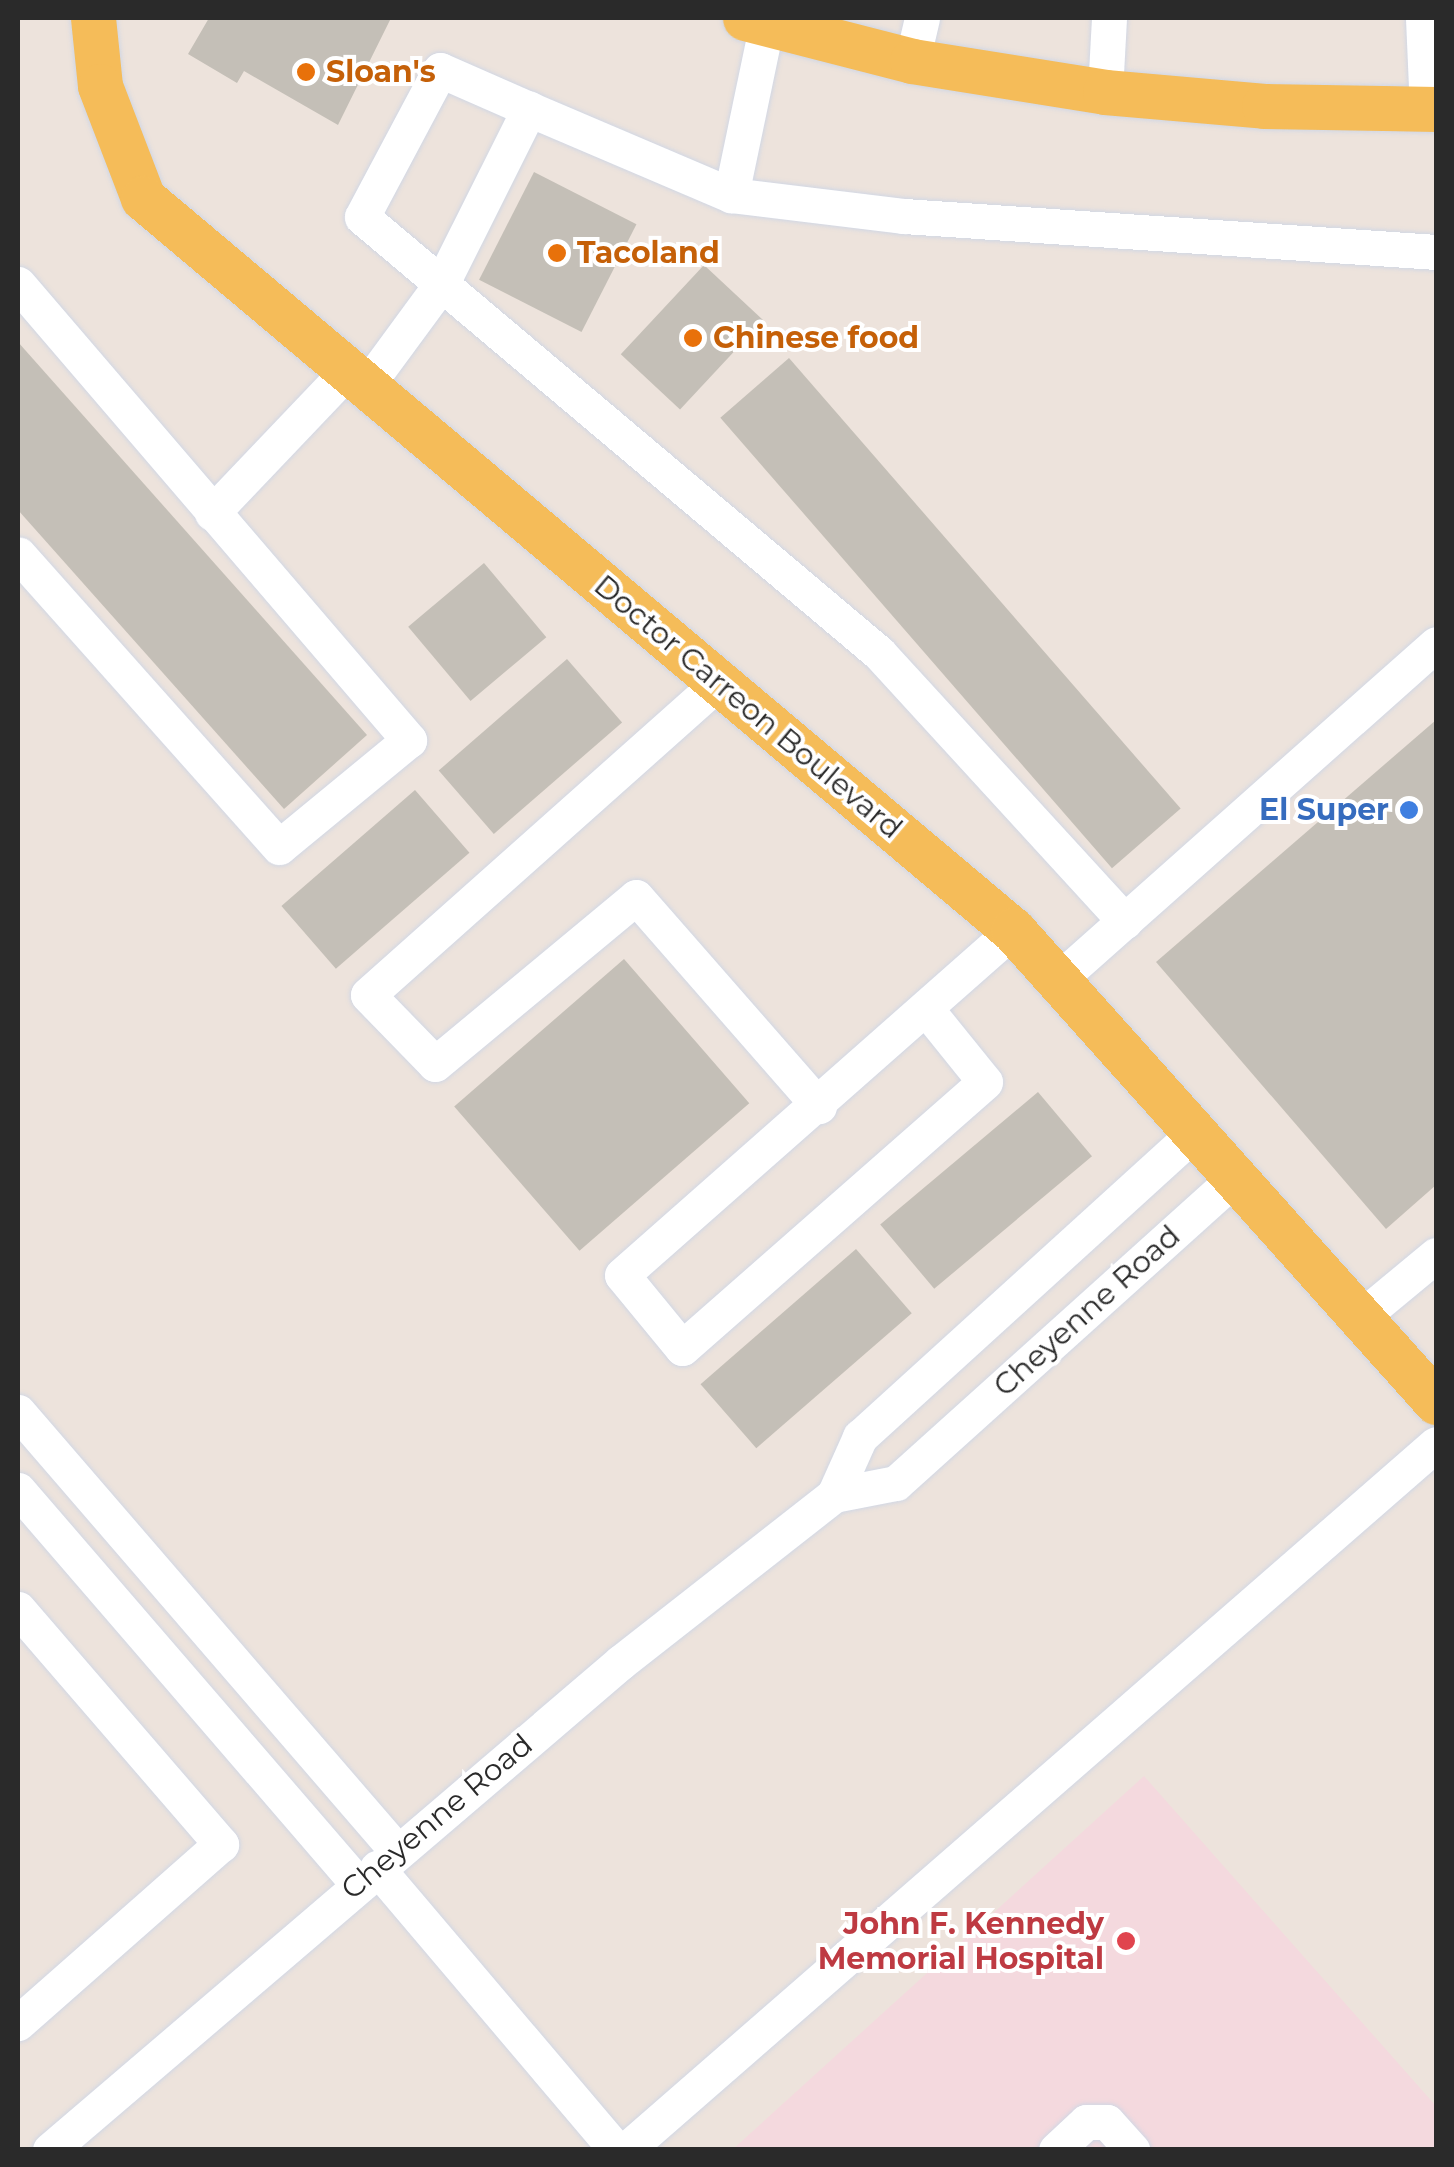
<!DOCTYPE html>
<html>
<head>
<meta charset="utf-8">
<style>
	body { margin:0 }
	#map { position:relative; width:1454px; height:2167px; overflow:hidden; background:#ede3dc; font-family:Montserrat,sans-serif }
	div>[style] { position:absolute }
	.medical>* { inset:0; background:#f4d9de }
	.building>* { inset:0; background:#c4bfb7; transform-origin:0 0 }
	.roads { filter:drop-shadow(0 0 2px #d1d7e4) drop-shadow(0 0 2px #d1d7e4) }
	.minor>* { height:35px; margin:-17.5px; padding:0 17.5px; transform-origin:17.5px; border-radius:17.5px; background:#fff }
	.major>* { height:45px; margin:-22.5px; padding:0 22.5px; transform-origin:22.5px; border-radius:22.5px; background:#f5bc59 }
	.dots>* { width:28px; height:28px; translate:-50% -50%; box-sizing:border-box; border:5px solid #fff; border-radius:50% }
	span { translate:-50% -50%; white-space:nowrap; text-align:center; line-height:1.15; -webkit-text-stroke:8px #fff; paint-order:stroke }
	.food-label { font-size:30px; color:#c56008; font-weight:700 }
	.left { translate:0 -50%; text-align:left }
	.street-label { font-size:30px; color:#2a2a2a }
	.shop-label { font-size:30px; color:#366cbe; font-weight:700 }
	.right { translate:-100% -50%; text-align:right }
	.health-label { font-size:30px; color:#be3a42; font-weight:700 }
	.frame { position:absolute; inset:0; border:20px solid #2a2a2a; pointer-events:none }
</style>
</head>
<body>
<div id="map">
	<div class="medical">
		<div style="clip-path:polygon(1144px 1776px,1436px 2106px,1436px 2149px,732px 2150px)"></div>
	</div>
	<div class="building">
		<div style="clip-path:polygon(209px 18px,391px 18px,338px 125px,244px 71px,237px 83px,188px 54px)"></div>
		<div style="left:534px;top:172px;width:115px;height:121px;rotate:27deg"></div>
		<div style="left:704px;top:265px;width:81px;height:122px;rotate:43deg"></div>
		<div style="clip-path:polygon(18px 342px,367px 735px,284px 809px,18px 510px)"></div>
		<div style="left:789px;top:358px;width:597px;height:91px;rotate:49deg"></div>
		<div style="left:484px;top:563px;width:97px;height:99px;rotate:50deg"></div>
		<div style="left:567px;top:659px;width:84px;height:170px;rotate:49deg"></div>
		<div style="clip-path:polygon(1436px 720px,1436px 1185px,1386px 1229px,1156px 962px)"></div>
		<div style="left:415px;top:790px;width:83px;height:177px;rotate:49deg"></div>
		<div style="left:624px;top:959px;width:191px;height:225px;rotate:49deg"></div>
		<div style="left:1038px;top:1092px;width:84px;height:206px;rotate:50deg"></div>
		<div style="left:856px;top:1249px;width:85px;height:206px;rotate:49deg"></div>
	</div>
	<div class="roads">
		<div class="minor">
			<div style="left:1423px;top:18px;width:91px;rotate:87.5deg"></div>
			<div style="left:912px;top:61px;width:44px;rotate:-76.9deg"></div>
			<div style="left:1105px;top:92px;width:74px;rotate:-86.9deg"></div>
			<div style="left:529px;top:109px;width:97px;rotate:-156.3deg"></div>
			<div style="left:440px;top:70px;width:166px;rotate:118deg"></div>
			<div style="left:362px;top:217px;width:676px;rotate:40.14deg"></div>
			<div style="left:879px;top:653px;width:364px;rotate:47.5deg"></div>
			<div style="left:731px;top:195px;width:176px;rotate:-78.2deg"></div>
			<div style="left:18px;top:284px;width:601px;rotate:49.39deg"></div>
			<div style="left:409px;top:740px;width:168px;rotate:140.5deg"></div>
			<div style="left:279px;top:847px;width:392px;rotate:-131.7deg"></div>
			<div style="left:367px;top:385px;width:127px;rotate:-53.7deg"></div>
			<div style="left:442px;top:283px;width:195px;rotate:-63.4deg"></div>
			<div style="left:529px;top:109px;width:220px;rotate:23.1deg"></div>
			<div style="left:731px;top:195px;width:174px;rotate:6.9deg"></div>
			<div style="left:904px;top:216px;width:533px;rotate:3.87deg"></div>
			<div style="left:212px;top:513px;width:197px;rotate:-46.4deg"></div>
			<div style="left:719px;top:682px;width:470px;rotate:138.3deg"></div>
			<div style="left:368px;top:995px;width:96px;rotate:45.8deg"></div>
			<div style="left:435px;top:1064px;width:261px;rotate:-39.7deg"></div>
			<div style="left:636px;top:897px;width:278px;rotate:48.8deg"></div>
			<div style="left:1059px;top:979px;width:504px;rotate:-41.62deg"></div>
			<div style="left:927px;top:1010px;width:92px;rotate:51.1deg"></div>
			<div style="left:985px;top:1082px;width:403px;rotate:138.7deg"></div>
			<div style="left:682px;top:1348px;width:94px;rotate:-129.4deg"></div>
			<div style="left:622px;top:1275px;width:521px;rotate:-41.42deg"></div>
			<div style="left:1361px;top:1317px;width:97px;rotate:-39.6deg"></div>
			<div style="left:18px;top:1412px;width:580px;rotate:49.2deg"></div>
			<div style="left:18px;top:1490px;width:520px;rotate:49.21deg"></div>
			<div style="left:834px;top:1495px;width:63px;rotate:-11deg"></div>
			<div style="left:896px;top:1483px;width:457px;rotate:-42deg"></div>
			<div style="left:18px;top:1609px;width:311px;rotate:49.2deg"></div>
			<div style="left:221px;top:1844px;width:271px;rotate:138.6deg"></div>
			<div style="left:377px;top:1868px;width:370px;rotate:49.7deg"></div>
			<div style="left:50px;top:2150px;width:751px;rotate:-40.52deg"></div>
			<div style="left:621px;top:1662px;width:271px;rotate:-38.1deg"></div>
			<div style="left:834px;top:1495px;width:64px;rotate:-65.9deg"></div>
			<div style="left:860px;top:1437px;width:453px;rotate:-42.3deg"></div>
			<div style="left:626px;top:2150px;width:1074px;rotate:-41.08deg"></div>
			<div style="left:1056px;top:2150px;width:41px;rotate:-43deg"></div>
			<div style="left:1086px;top:2122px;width:21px"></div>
			<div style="left:1107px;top:2122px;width:38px;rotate:48deg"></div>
		</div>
		<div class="major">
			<div style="left:93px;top:18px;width:68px;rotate:84.1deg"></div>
			<div style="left:100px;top:86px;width:120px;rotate:69deg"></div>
			<div style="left:143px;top:198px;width:1137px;rotate:40.08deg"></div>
			<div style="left:1013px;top:930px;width:634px;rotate:48.13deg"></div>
			<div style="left:745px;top:18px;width:172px;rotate:14.4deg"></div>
			<div style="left:912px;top:61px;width:195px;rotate:9.1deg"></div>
			<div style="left:1105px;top:92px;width:160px;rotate:5deg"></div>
			<div style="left:1264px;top:106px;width:172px;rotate:1deg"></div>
		</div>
	</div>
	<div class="dots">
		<div style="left:306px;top:72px;background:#e8710a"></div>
		<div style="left:557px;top:253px;background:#e8710a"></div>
		<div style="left:693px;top:338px;background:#e8710a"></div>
		<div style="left:1409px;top:810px;background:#3f7fe0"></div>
		<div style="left:1126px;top:1941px;background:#e0444e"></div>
	</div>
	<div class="food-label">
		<span class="left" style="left:326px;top:72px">Sloan's</span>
		<span class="left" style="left:577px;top:253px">Tacoland</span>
		<span class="left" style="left:713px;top:338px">Chinese food</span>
	</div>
	<div class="street-label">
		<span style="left:748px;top:707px;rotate:40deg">Doctor Carreon Boulevard</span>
		<span style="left:1087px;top:1311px;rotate:-42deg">Cheyenne Road</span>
		<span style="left:437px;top:1817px;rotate:-40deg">Cheyenne Road</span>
	</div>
	<div class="shop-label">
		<span class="right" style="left:1389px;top:810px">El Super</span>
	</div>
	<div class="health-label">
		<span class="right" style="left:1104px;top:1941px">John F. Kennedy<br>Memorial Hospital</span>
	</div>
	<div class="frame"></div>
</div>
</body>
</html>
